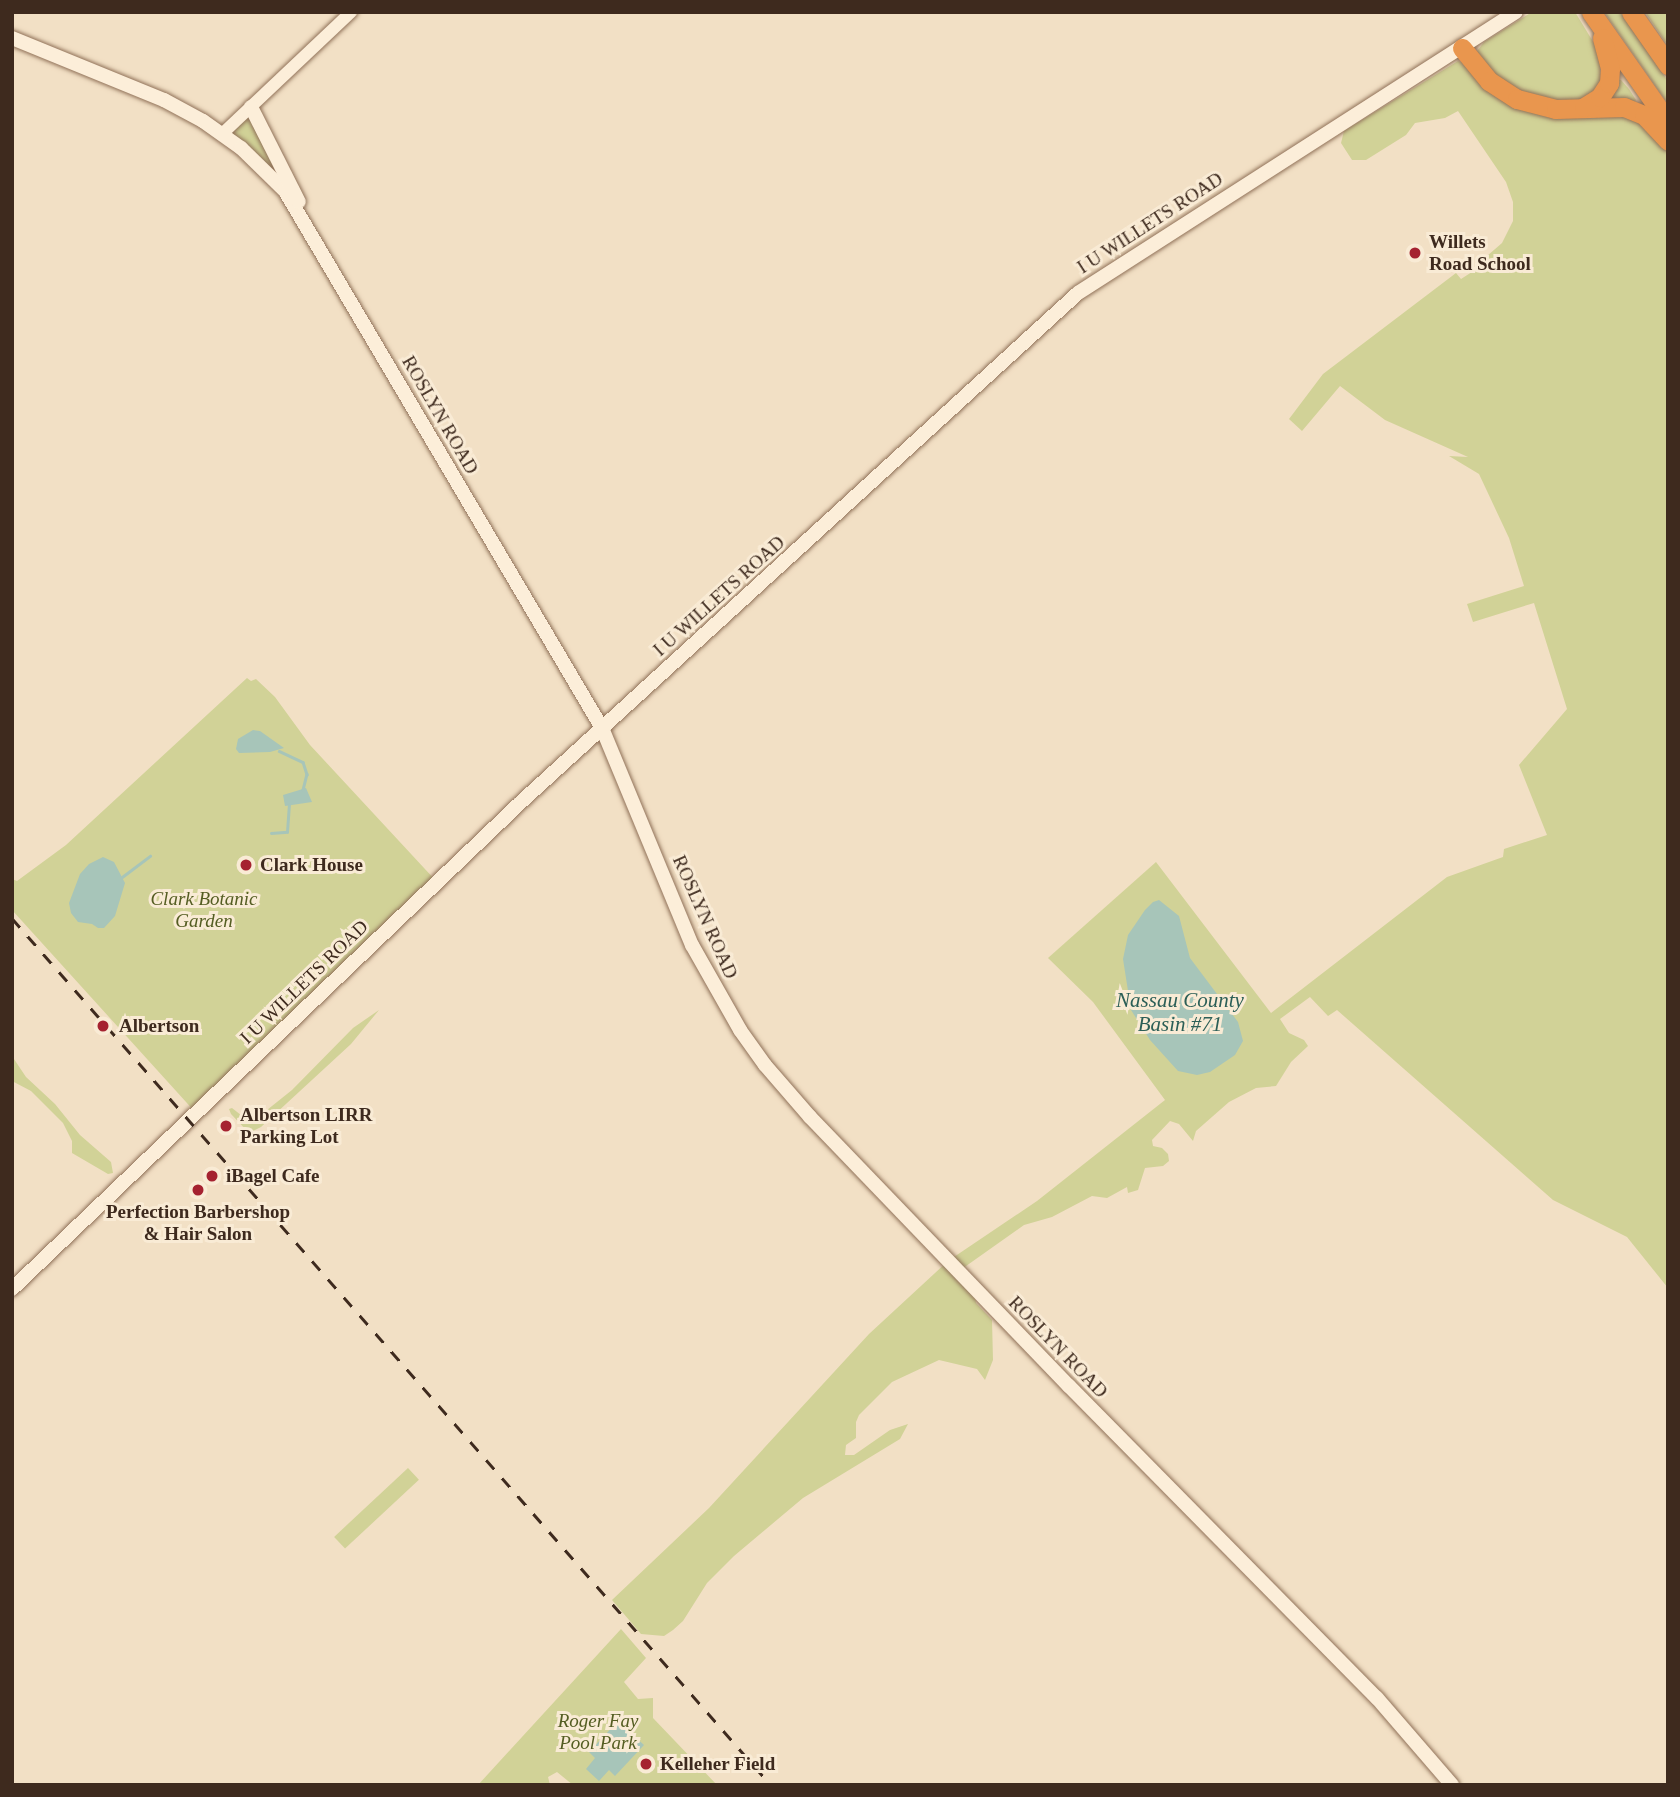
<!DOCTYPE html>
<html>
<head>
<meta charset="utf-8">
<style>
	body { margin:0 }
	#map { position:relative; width:1680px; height:1797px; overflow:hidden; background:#f2e0c5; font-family:"Times New Roman",serif }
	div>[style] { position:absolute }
	.green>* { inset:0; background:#d1d297; transform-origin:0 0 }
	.water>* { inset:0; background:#a7c5b9 }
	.stream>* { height:2.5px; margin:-1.25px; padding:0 1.25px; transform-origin:1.25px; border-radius:1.25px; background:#a7c5b9 }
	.roads { filter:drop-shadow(0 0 2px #907158) drop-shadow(0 0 2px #907158) }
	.tertiary>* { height:12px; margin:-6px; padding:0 6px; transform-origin:6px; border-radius:6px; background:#fceed9 }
	.secondary>* { height:14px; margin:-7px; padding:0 7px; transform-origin:7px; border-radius:7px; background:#fceed9 }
	.motorway>* { height:19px; margin:-9.5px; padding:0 9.5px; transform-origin:9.5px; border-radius:9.5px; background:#e9964e }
	.rail>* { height:2.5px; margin-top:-1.25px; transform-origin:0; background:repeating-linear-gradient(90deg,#3e2a1e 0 12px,transparent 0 24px) }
	.dots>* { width:19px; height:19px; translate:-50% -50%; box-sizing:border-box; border:4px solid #f9ebd5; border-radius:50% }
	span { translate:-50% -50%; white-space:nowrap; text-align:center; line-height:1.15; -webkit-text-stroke:6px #f9ebd5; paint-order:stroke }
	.street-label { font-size:19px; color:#3e2a1e }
	.poi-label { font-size:19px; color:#3e2a1e; font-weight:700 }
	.left { translate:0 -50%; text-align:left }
	.park-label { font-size:19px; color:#545d22; font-style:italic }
	.water-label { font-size:21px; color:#2c5f57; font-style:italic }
	.frame { position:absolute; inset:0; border:14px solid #3e2a1e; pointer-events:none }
</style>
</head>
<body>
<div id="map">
	<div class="green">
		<div style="clip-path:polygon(1532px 12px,1575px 12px,1600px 53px,1601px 84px,1586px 100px,1566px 105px,1508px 88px,1475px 54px,1484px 42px)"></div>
		<div style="clip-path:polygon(1604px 12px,1620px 12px,1627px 22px,1668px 81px,1668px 104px)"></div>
		<div style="clip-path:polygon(1645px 12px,1668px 12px,1668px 46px)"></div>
		<div style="clip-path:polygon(1458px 61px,1467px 64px,1496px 95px,1638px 114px,1668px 148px,1668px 1288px,1627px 1237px,1553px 1200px,1337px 1010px,1328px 1016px,1310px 997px,1280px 1019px,1289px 1033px,1304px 1040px,1308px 1046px,1291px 1062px,1276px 1086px,1256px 1088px,1229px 1102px,1196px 1131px,1193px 1141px,1179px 1124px,1170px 1121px,1152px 1140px,1153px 1146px,1162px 1148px,1168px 1154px,1169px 1161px,1163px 1166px,1145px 1168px,1138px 1190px,1128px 1193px,1127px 1187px,1107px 1198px,1092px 1196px,1052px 1217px,1024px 1225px,959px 1271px,974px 1288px,976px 1303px,992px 1320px,993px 1360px,985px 1380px,977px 1369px,939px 1360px,892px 1382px,859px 1415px,856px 1422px,856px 1438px,846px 1445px,845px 1455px,854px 1455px,890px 1430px,908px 1424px,900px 1439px,803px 1498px,734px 1556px,707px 1583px,683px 1621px,673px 1630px,664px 1636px,641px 1634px,612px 1600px,709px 1508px,869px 1334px,948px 1261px,1037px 1201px,1165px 1100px,1093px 1002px,1048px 958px,1156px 862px,1271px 1013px,1447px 877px,1503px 857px,1504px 849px,1547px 835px,1519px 765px,1567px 709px,1534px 603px,1473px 622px,1467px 604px,1524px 586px,1509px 538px,1479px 474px,1449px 456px,1468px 457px,1385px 420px,1340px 386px,1302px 431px,1289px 419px,1323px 374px,1456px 273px,1461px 279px,1489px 261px,1487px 256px,1502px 243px,1513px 221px,1513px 202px,1506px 182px,1458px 111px,1445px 118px,1415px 123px,1406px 135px,1366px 160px,1352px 160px,1341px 143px,1344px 131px)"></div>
		<div style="clip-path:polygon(1615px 80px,1621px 80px,1629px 89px,1636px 100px,1633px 104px,1613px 99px,1610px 92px)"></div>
		<div style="clip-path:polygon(251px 107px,285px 191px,222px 134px)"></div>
		<div style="clip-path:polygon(247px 678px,251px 681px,256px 679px,275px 697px,310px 745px,437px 882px,196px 1113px,12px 910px,12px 879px,17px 881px,66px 845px)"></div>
		<div style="clip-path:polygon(379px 1010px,351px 1044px,261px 1127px,249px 1133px,231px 1114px,229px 1109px,232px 1108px,246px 1119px,253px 1118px,267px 1110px,292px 1090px,353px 1028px)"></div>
		<div style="clip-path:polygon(12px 1056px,26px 1077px,55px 1104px,80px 1135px,111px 1162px,113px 1173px,108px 1174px,72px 1153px,72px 1141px,63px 1123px,31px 1091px,12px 1081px)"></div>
		<div style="left:408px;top:1468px;width:16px;height:101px;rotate:47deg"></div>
		<div style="clip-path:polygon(621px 1629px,646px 1658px,624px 1682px,638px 1699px,653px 1698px,653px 1718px,717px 1785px,573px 1785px,557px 1772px,548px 1777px,550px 1785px,478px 1785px)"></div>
	</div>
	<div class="water">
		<div style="clip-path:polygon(253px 730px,260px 731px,284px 748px,270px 752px,239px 753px,236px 749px,238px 739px)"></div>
		<div style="clip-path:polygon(306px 788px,312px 802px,285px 806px,283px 795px)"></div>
		<div style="clip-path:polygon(103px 857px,114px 862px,125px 883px,115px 916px,104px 928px,98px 928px,92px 924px,78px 922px,71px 913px,69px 903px,80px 874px,89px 864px)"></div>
		<div style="clip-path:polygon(1159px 900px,1179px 916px,1190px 958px,1238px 1022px,1243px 1041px,1235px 1055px,1210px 1072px,1197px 1075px,1178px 1071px,1150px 1040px,1131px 1010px,1123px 959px,1128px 935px,1145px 910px,1153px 902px)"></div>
		<div style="clip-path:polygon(618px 1721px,644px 1745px,615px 1776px,609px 1770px,599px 1781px,586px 1769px,595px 1758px,589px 1752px)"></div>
	</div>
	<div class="stream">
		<div style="left:279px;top:751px;width:26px;rotate:25deg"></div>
		<div style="left:303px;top:762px;width:13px;rotate:72deg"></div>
		<div style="left:307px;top:774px;width:16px;rotate:104deg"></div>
		<div style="left:271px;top:833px;width:16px;rotate:-4deg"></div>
		<div style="left:287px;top:832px;width:27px;rotate:-86deg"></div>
		<div style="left:122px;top:877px;width:35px;rotate:-37deg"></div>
	</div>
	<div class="roads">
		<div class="tertiary">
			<div style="left:222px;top:134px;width:178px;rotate:-43.4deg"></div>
		</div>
		<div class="secondary">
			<div style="left:12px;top:38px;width:164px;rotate:22.2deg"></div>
			<div style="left:164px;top:100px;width:44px;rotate:28.3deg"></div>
			<div style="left:203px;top:121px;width:47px;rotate:35.4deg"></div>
			<div style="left:241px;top:148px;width:62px;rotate:44.3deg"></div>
			<div style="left:285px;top:191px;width:624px;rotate:59.45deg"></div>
			<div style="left:602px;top:728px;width:235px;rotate:67.5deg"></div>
			<div style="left:692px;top:945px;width:98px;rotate:60.5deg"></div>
			<div style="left:740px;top:1030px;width:43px;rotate:54.5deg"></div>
			<div style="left:765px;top:1065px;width:69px;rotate:49.1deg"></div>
			<div style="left:810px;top:1117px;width:373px;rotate:46.1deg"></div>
			<div style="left:1069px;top:1386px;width:438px;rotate:45.4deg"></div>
			<div style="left:1377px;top:1698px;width:115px;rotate:49.2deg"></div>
			<div style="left:251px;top:107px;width:106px;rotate:63.2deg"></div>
			<div style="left:12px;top:1289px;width:704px;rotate:-43.73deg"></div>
			<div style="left:521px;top:802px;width:755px;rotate:-42.42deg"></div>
			<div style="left:1078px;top:293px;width:520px;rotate:-32.68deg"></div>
		</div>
		<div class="motorway">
			<div style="left:1591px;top:12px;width:134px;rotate:55deg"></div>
			<div style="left:1631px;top:12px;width:65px;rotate:55.1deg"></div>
			<div style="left:1462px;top:48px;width:43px;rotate:50.7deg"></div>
			<div style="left:1489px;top:81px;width:33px;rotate:33deg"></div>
			<div style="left:1517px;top:99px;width:40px;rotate:14.4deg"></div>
			<div style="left:1556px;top:109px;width:68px;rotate:-1.7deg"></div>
			<div style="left:1624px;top:107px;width:22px;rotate:22deg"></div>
			<div style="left:1644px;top:115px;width:35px;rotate:47deg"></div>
			<div style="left:1584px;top:107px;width:19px;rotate:-32deg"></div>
			<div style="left:1600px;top:97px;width:17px;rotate:-57deg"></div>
			<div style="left:1609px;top:83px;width:15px;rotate:-86deg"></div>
			<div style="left:1610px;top:68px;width:31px;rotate:-105deg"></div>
		</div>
	</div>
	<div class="rail">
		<div style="left:12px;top:918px;width:1152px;rotate:48.8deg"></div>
	</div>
	<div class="dots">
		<div style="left:1415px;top:253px;background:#a52230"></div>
		<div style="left:246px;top:865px;background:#a52230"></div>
		<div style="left:103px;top:1026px;background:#a52230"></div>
		<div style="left:226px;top:1126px;background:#a52230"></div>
		<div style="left:212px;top:1176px;background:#a52230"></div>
		<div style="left:198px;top:1190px;background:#a52230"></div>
		<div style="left:646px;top:1764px;background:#a52230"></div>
	</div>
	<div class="street-label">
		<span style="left:1150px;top:223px;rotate:-33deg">I U WILLETS ROAD</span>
		<span style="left:440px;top:415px;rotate:60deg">ROSLYN ROAD</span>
		<span style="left:719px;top:596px;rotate:-42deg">I U WILLETS ROAD</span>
		<span style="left:705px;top:917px;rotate:66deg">ROSLYN ROAD</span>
		<span style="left:304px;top:982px;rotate:-44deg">I U WILLETS ROAD</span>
		<span style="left:1058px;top:1347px;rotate:46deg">ROSLYN ROAD</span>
	</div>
	<div class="poi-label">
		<span class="left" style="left:1429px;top:253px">Willets<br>Road School</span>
		<span class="left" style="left:260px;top:865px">Clark House</span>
		<span class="left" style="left:119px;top:1026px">Albertson</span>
		<span class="left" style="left:240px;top:1126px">Albertson LIRR<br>Parking Lot</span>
		<span class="left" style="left:226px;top:1176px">iBagel Cafe</span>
		<span style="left:198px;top:1223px">Perfection Barbershop<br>&amp; Hair Salon</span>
		<span class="left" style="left:660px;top:1764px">Kelleher Field</span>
	</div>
	<div class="park-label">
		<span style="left:204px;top:910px">Clark Botanic<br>Garden</span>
		<span style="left:598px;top:1732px">Roger Fay<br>Pool Park</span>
	</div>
	<div class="water-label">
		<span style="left:1180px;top:1012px">Nassau County<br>Basin #71</span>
	</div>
	<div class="frame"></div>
</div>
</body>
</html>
